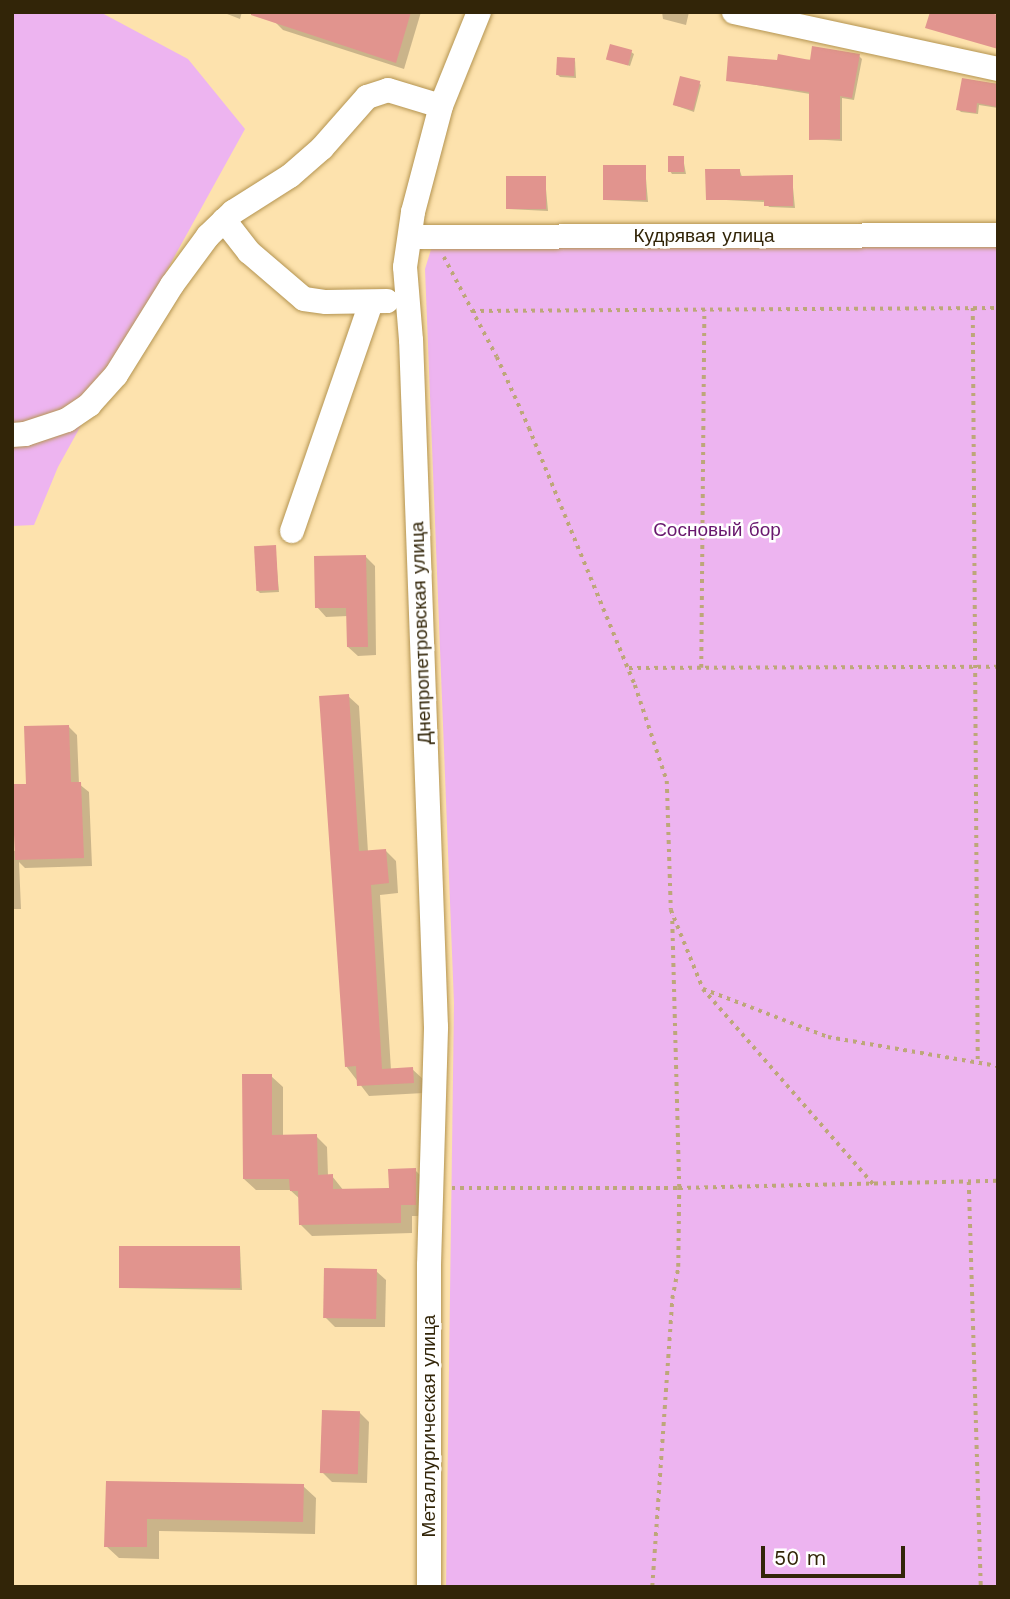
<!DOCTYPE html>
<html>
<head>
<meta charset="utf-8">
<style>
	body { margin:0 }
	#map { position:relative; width:1010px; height:1599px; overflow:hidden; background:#fde2ad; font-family:"Work Sans",sans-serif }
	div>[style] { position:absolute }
	.green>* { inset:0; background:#edb4f0 }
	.shadow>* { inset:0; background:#0003 }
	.building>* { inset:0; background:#e1948e; transform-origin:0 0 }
	.path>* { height:3.5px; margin-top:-1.75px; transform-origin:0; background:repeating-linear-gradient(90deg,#bda779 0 3.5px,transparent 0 8.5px) }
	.roads { filter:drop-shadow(0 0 2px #b49451) drop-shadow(0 0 2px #b49451) }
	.minor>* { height:24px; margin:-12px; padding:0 12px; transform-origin:12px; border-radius:12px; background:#fff }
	span { translate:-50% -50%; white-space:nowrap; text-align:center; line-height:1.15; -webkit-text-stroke:5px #fff; paint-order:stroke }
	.street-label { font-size:19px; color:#322508 }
	.park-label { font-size:19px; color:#68176e }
	.frame { position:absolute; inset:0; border:14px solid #322508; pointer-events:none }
	.scale { position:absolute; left:761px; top:1546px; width:144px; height:32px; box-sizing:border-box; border:4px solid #322508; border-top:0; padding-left:9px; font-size:21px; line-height:24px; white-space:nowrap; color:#322508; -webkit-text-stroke:5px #fff; paint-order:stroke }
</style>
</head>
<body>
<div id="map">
	<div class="green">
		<div style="clip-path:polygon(12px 12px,100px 12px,188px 59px,245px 129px,58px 467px,34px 525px,12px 526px)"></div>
		<div style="clip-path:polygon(998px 241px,998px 1587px,446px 1587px,454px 1003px,425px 269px,433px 243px)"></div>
	</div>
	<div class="shadow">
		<div style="clip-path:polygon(222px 12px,242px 12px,240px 19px)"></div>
		<div style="clip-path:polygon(369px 12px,421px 12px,404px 69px,283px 30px,275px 22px)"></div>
		<div style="clip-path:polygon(662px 12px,689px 12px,686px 25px,663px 19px)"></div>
		<div style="clip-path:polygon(631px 52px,634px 54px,630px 66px,608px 58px)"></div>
		<div style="clip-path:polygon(859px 56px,862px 59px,854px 100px,842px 98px,842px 141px,810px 139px,810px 94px,727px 80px,778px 62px)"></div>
		<div style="clip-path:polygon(575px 60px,576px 78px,560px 77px,558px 75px)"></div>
		<div style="clip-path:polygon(963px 80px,998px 84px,998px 108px,979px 105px,978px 114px,961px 112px,958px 109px)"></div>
		<div style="clip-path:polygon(699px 83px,701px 85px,694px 112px,674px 105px)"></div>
		<div style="clip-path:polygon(683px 158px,686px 174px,672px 174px,670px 171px)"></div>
		<div style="clip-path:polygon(645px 167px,648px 202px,605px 200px)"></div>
		<div style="clip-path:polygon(740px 171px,742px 177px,792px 177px,795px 208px,769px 207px,766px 202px,707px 199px)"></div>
		<div style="clip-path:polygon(545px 178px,548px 211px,508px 209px)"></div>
		<div style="clip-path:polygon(275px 547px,279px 592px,260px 593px,257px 590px)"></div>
		<div style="clip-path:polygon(365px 556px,375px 566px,376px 655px,358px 656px,348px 647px,348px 616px,326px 617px,317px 607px)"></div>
		<div style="clip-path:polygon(348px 696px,359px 706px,368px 852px,385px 850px,396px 861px,398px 893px,380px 895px,391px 1070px,412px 1069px,423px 1079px,424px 1093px,369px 1096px,346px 1066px)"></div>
		<div style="clip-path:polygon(68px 726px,77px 735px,79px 784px,89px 792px,92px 866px,25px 868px,19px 862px,21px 909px,12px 909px,12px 849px,16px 852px,28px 786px)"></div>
		<div style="clip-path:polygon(271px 1076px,283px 1087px,283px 1137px,316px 1136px,327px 1147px,328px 1176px,332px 1176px,344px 1191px,390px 1190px,415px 1170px,426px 1181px,427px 1216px,412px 1216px,412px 1233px,312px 1236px,300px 1224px,300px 1199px,290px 1190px,256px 1190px,244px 1179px)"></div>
		<div style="clip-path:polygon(240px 1248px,242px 1290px,121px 1288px)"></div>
		<div style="clip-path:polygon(376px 1271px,386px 1280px,385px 1327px,335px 1327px,326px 1318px)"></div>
		<div style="clip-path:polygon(359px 1412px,369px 1422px,367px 1483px,332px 1482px,323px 1473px)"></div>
		<div style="clip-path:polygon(107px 1482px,303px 1486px,316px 1498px,315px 1534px,159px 1531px,159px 1559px,119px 1558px,106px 1546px)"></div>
	</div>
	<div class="building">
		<div style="clip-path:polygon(251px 12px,411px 12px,396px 63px,251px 15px)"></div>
		<div style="clip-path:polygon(930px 12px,986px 12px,998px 15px,998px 49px,925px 28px)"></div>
		<div style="left:610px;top:44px;width:23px;height:16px;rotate:15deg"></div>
		<div style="clip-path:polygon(812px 46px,860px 54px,852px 98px,840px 96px,840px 139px,809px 140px,809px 92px,726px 81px,728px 56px,777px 60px,778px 54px,810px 60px)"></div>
		<div style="left:557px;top:57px;width:18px;height:18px;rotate:3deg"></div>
		<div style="left:680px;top:76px;width:21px;height:30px;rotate:14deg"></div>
		<div style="clip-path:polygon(962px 78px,998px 84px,998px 107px,977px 103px,976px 113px,956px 110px)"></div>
		<div style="left:668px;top:156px;width:16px;height:16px"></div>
		<div style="left:603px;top:165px;width:43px;height:35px"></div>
		<div style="clip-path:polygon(705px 169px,740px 169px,740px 176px,793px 175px,793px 206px,764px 206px,764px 200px,706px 200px)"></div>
		<div style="left:506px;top:176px;width:40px;height:33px"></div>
		<div style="left:276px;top:545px;width:45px;height:22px;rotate:87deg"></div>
		<div style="clip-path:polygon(366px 555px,368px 647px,347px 647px,346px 608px,315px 608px,314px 556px)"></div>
		<div style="clip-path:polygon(349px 694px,359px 851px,386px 849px,389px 883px,371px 885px,382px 1069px,413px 1067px,414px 1083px,357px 1086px,356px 1066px,345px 1067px,319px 696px)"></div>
		<div style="clip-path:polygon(69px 725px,71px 782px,81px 782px,84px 858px,15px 860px,12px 784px,26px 784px,24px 726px)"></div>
		<div style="clip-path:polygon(242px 1074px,272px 1074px,272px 1135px,317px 1134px,318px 1175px,333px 1174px,333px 1189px,389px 1188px,388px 1169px,416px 1168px,416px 1205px,401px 1205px,401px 1223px,299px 1225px,298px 1191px,290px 1191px,289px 1179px,243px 1179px)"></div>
		<div style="left:119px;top:1246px;width:121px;height:42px"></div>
		<div style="left:324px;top:1268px;width:53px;height:50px;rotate:1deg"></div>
		<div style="left:322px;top:1410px;width:38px;height:63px;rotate:2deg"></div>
		<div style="clip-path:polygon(106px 1481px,304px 1484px,303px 1522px,147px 1519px,147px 1547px,104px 1547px)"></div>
	</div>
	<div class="path">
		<div style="left:444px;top:257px;width:113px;rotate:62.1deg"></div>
		<div style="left:497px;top:357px;width:78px;rotate:65.7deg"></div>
		<div style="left:529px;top:428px;width:278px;rotate:67.6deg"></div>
		<div style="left:635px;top:685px;width:101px;rotate:71.6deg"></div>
		<div style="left:667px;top:781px;width:129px;rotate:88.2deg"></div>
		<div style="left:671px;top:910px;width:85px;rotate:67.9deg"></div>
		<div style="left:703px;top:989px;width:260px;rotate:48.9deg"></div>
		<div style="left:973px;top:308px;width:755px;rotate:89.62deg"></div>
		<div style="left:472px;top:311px;width:526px;rotate:-0.33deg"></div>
		<div style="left:629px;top:668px;width:369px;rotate:-0.2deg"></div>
		<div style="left:701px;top:668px;width:358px;rotate:-89.5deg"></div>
		<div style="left:703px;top:989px;width:134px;rotate:21deg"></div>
		<div style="left:828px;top:1037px;width:172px;rotate:9.7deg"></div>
		<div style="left:969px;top:1182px;width:405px;rotate:88.3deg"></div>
		<div style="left:452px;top:1188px;width:227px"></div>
		<div style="left:679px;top:1188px;width:272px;rotate:-91.5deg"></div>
		<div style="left:652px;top:1587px;width:289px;rotate:-86deg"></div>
		<div style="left:672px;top:1299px;width:33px;rotate:-79deg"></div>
		<div style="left:678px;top:1267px;width:79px;rotate:-89.3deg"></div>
		<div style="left:679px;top:1188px;width:319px;rotate:-1.3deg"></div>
	</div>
	<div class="roads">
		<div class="minor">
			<div style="left:734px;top:12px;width:270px;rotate:12.2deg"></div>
			<div style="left:224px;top:220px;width:41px;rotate:52deg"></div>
			<div style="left:249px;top:252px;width:72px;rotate:40.5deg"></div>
			<div style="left:304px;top:299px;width:22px;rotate:8deg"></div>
			<div style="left:326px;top:302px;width:61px;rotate:-0.9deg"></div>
			<div style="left:410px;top:237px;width:588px;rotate:-0.19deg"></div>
			<div style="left:12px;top:435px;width:13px;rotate:-4deg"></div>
			<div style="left:25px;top:434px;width:44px;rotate:-18.4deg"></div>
			<div style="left:67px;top:420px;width:27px;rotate:-34deg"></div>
			<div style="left:89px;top:405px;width:40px;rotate:-48deg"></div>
			<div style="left:116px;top:375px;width:106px;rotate:-58.1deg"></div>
			<div style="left:172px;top:285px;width:61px;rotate:-53.7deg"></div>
			<div style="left:208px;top:236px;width:35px;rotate:-44deg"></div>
			<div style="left:233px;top:212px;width:67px;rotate:-32.3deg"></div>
			<div style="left:290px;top:176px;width:43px;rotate:-41.2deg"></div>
			<div style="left:322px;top:148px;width:68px;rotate:-48.6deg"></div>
			<div style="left:367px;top:97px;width:22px;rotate:-18deg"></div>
			<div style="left:388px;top:90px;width:55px;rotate:16.8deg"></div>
			<div style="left:292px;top:531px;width:241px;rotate:-70.9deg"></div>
			<div style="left:429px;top:1587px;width:322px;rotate:-90deg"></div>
			<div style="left:429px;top:1265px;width:238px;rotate:-88.3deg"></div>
			<div style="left:436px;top:1027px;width:687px;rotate:-92.08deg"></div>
			<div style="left:411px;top:340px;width:73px;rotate:-94.7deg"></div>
			<div style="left:405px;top:267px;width:56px;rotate:-81.7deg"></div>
			<div style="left:413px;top:212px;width:110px;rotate:-75.2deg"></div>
			<div style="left:441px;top:106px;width:101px;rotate:-68deg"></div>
		</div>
	</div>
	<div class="street-label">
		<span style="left:704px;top:236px">Кудрявая улица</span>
		<span style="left:421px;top:633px;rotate:-92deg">Днепропетровская улица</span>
		<span style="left:429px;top:1426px;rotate:-90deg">Металлургическая улица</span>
	</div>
	<div class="park-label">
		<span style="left:717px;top:530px">Сосновый бор</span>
	</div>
	<div class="frame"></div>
	<div class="scale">50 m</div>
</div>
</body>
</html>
